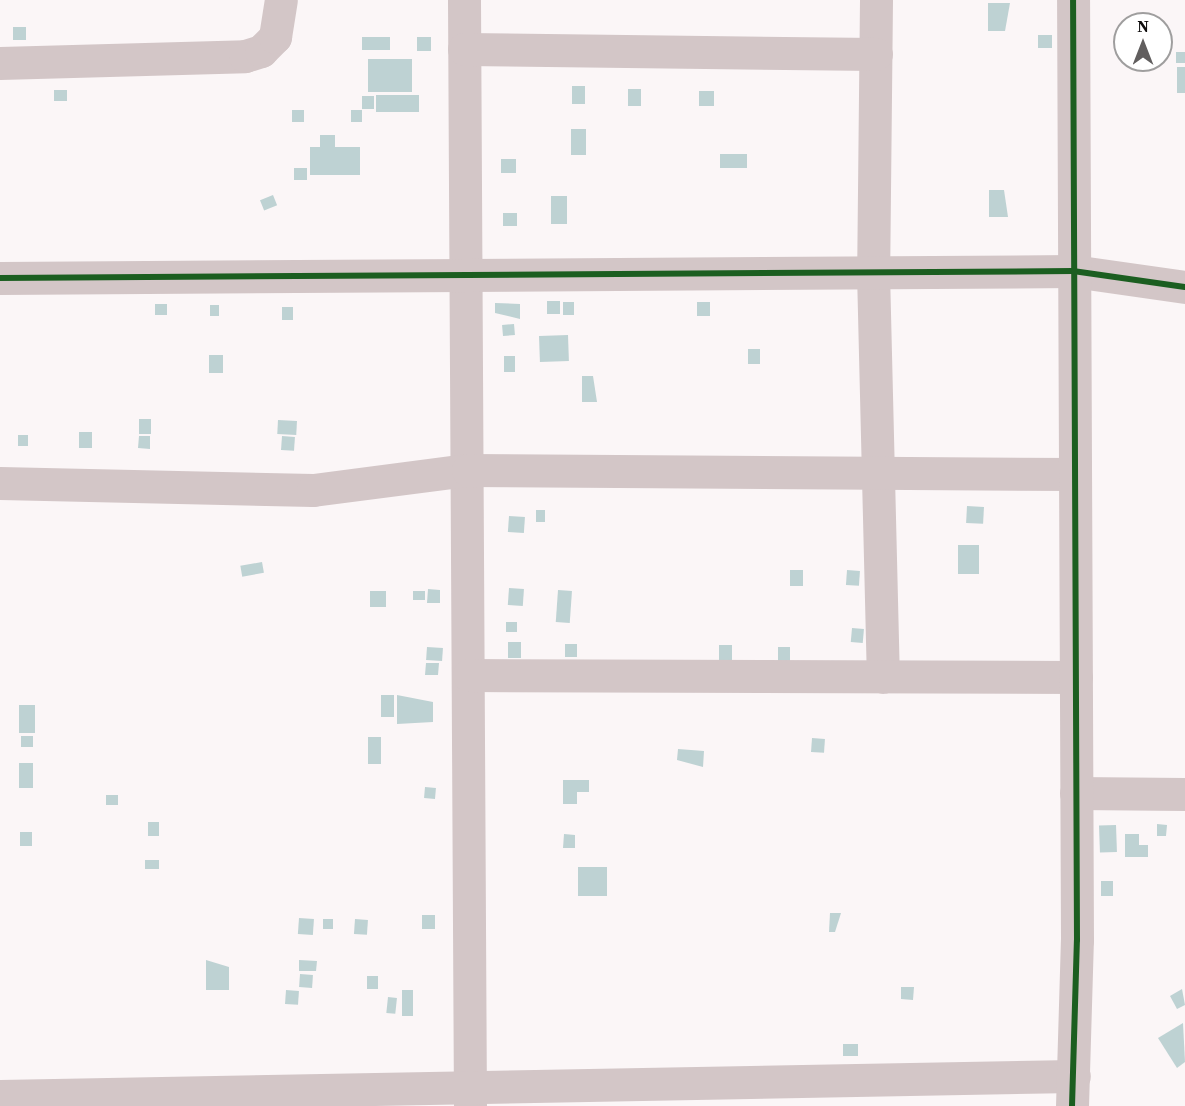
<!DOCTYPE html>
<html>
<head>
<meta charset="utf-8">
<style>
	body { margin:0 }
	#map { position:relative; width:1185px; height:1106px; overflow:hidden; background:#fbf6f7; font-family:"Source Serif 4",serif }
	div>[style] { position:absolute }
	.building>* { inset:0; background:#bed2d3; transform-origin:0 0 }
	.minor>* { height:33px; margin:-16.5px; padding:0 16.5px; transform-origin:16.5px; border-radius:16.5px; background:#d3c6c7 }
	.cycleway>* { height:6px; margin:-3px; padding:0 3px; transform-origin:3px; border-radius:3px; background:#1b5e20 }
	span { translate:-50% -50%; white-space:nowrap; text-align:center; line-height:1.15; -webkit-text-stroke:5px #fff; paint-order:stroke }
	.north { position:absolute; left:1113px; top:12px; width:60px; height:60px; box-sizing:border-box; background:#fff; border:2px solid #9f9e9e; border-radius:50%; rotate:0deg; font-size:16px; font-weight:700; line-height:24px; text-align:center; color:#0e0c0c }
	.north::after { content:''; display:block; margin:auto; width:21px; height:27px; background:#615e5e; clip-path:polygon(50% 0,100% 100%,50% 72%,0 100%) }
</style>
</head>
<body>
<div id="map">
	<div class="building">
		<div style="clip-path:polygon(988px 3px,1010px 3px,1005px 31px,988px 31px)"></div>
		<div style="left:13px;top:27px;width:13px;height:13px"></div>
		<div style="left:1038px;top:35px;width:14px;height:13px"></div>
		<div style="left:362px;top:37px;width:28px;height:13px"></div>
		<div style="left:417px;top:37px;width:14px;height:14px"></div>
		<div style="left:1176px;top:52px;width:9px;height:11px"></div>
		<div style="left:368px;top:59px;width:44px;height:33px"></div>
		<div style="left:1177px;top:67px;width:8px;height:26px"></div>
		<div style="left:572px;top:86px;width:13px;height:18px"></div>
		<div style="left:628px;top:89px;width:13px;height:17px"></div>
		<div style="left:54px;top:90px;width:13px;height:11px"></div>
		<div style="left:699px;top:91px;width:15px;height:15px"></div>
		<div style="left:376px;top:95px;width:43px;height:17px"></div>
		<div style="left:362px;top:96px;width:12px;height:13px"></div>
		<div style="left:292px;top:110px;width:12px;height:12px"></div>
		<div style="left:351px;top:110px;width:11px;height:12px"></div>
		<div style="left:571px;top:129px;width:15px;height:26px"></div>
		<div style="clip-path:polygon(320px 135px,335px 135px,335px 147px,360px 147px,360px 175px,310px 175px,310px 147px,320px 147px)"></div>
		<div style="left:720px;top:154px;width:27px;height:14px"></div>
		<div style="left:501px;top:159px;width:15px;height:14px"></div>
		<div style="left:294px;top:168px;width:13px;height:12px"></div>
		<div style="clip-path:polygon(989px 190px,1004px 190px,1008px 217px,989px 217px)"></div>
		<div style="left:273px;top:195px;width:11px;height:14px;rotate:68deg"></div>
		<div style="left:551px;top:196px;width:16px;height:28px"></div>
		<div style="left:503px;top:213px;width:14px;height:13px"></div>
		<div style="left:547px;top:301px;width:13px;height:13px"></div>
		<div style="left:563px;top:302px;width:11px;height:13px"></div>
		<div style="left:697px;top:302px;width:13px;height:14px"></div>
		<div style="clip-path:polygon(495px 303px,520px 304px,520px 319px,495px 313px)"></div>
		<div style="left:155px;top:304px;width:12px;height:11px"></div>
		<div style="left:210px;top:305px;width:9px;height:11px"></div>
		<div style="left:282px;top:307px;width:11px;height:13px"></div>
		<div style="left:514px;top:324px;width:11px;height:12px;rotate:85deg"></div>
		<div style="left:568px;top:335px;width:26px;height:29px;rotate:88deg"></div>
		<div style="left:748px;top:349px;width:12px;height:15px"></div>
		<div style="left:209px;top:355px;width:14px;height:18px"></div>
		<div style="left:504px;top:356px;width:11px;height:16px"></div>
		<div style="clip-path:polygon(582px 376px,593px 376px,597px 402px,582px 402px)"></div>
		<div style="left:139px;top:419px;width:12px;height:15px"></div>
		<div style="left:278px;top:420px;width:19px;height:14px;rotate:3deg"></div>
		<div style="left:79px;top:432px;width:13px;height:16px"></div>
		<div style="left:18px;top:435px;width:10px;height:11px"></div>
		<div style="clip-path:polygon(139px 436px,150px 436px,150px 449px,138px 448px)"></div>
		<div style="left:282px;top:436px;width:13px;height:14px;rotate:4deg"></div>
		<div style="left:967px;top:506px;width:17px;height:17px;rotate:3deg"></div>
		<div style="left:536px;top:510px;width:9px;height:12px"></div>
		<div style="left:509px;top:516px;width:16px;height:16px;rotate:4deg"></div>
		<div style="left:958px;top:545px;width:21px;height:29px"></div>
		<div style="left:262px;top:562px;width:11px;height:22px;rotate:80deg"></div>
		<div style="left:790px;top:570px;width:13px;height:16px"></div>
		<div style="left:847px;top:570px;width:13px;height:15px;rotate:4deg"></div>
		<div style="left:509px;top:588px;width:15px;height:17px;rotate:4deg"></div>
		<div style="clip-path:polygon(428px 589px,440px 590px,440px 603px,427px 603px)"></div>
		<div style="left:558px;top:590px;width:14px;height:32px;rotate:4deg"></div>
		<div style="left:370px;top:591px;width:16px;height:16px"></div>
		<div style="left:413px;top:591px;width:12px;height:9px"></div>
		<div style="left:506px;top:622px;width:11px;height:10px"></div>
		<div style="left:852px;top:628px;width:12px;height:14px;rotate:5deg"></div>
		<div style="left:508px;top:642px;width:13px;height:16px"></div>
		<div style="left:565px;top:644px;width:12px;height:13px"></div>
		<div style="left:719px;top:645px;width:13px;height:15px"></div>
		<div style="left:427px;top:647px;width:16px;height:13px;rotate:4deg"></div>
		<div style="left:778px;top:647px;width:12px;height:14px"></div>
		<div style="clip-path:polygon(426px 663px,439px 663px,438px 675px,425px 675px)"></div>
		<div style="left:381px;top:695px;width:13px;height:22px"></div>
		<div style="clip-path:polygon(397px 695px,433px 702px,433px 722px,397px 724px)"></div>
		<div style="left:19px;top:705px;width:16px;height:28px"></div>
		<div style="left:21px;top:736px;width:12px;height:11px"></div>
		<div style="left:368px;top:737px;width:13px;height:27px"></div>
		<div style="left:812px;top:738px;width:13px;height:14px;rotate:4deg"></div>
		<div style="clip-path:polygon(678px 749px,704px 751px,703px 767px,677px 760px)"></div>
		<div style="left:19px;top:763px;width:14px;height:25px"></div>
		<div style="clip-path:polygon(563px 780px,589px 780px,589px 792px,577px 792px,577px 804px,563px 804px)"></div>
		<div style="left:425px;top:787px;width:11px;height:11px;rotate:5deg"></div>
		<div style="left:106px;top:795px;width:12px;height:10px"></div>
		<div style="left:148px;top:822px;width:11px;height:14px"></div>
		<div style="clip-path:polygon(1157px 824px,1167px 825px,1166px 836px,1157px 836px)"></div>
		<div style="left:1116px;top:825px;width:27px;height:17px;rotate:88deg"></div>
		<div style="left:20px;top:832px;width:12px;height:14px"></div>
		<div style="clip-path:polygon(564px 834px,575px 835px,575px 848px,563px 848px)"></div>
		<div style="clip-path:polygon(1125px 834px,1139px 834px,1139px 845px,1148px 845px,1148px 857px,1125px 857px)"></div>
		<div style="left:145px;top:860px;width:14px;height:9px"></div>
		<div style="left:578px;top:867px;width:29px;height:29px"></div>
		<div style="left:1101px;top:881px;width:12px;height:15px"></div>
		<div style="clip-path:polygon(830px 913px,841px 913px,835px 932px,829px 932px)"></div>
		<div style="left:422px;top:915px;width:13px;height:14px"></div>
		<div style="left:299px;top:918px;width:15px;height:16px;rotate:4deg"></div>
		<div style="left:323px;top:919px;width:10px;height:10px"></div>
		<div style="left:355px;top:919px;width:13px;height:15px;rotate:4deg"></div>
		<div style="clip-path:polygon(206px 960px,229px 967px,229px 990px,206px 990px)"></div>
		<div style="clip-path:polygon(299px 960px,317px 961px,316px 971px,299px 971px)"></div>
		<div style="left:300px;top:974px;width:13px;height:13px;rotate:4deg"></div>
		<div style="left:367px;top:976px;width:11px;height:13px"></div>
		<div style="clip-path:polygon(901px 987px,914px 987px,913px 1000px,901px 999px)"></div>
		<div style="clip-path:polygon(1182px 989px,1185px 1005px,1177px 1009px,1170px 996px)"></div>
		<div style="left:286px;top:990px;width:13px;height:14px;rotate:4deg"></div>
		<div style="left:402px;top:990px;width:11px;height:26px"></div>
		<div style="left:388px;top:997px;width:9px;height:16px;rotate:6deg"></div>
		<div style="clip-path:polygon(1183px 1023px,1185px 1062px,1177px 1068px,1158px 1038px)"></div>
		<div style="left:843px;top:1044px;width:15px;height:12px"></div>
	</div>
	<div class="minor">
		<div style="left:464px;top:0;width:1106px;rotate:89.69deg"></div>
		<div style="left:876px;top:0;width:272px;rotate:90.6deg"></div>
		<div style="left:873px;top:272px;width:405px;rotate:88.6deg"></div>
		<div style="left:464px;top:49px;width:412px;rotate:0.7deg"></div>
		<div style="left:0;top:63px;width:245px;rotate:-1.6deg"></div>
		<div style="left:245px;top:56px;width:17px;rotate:-17deg"></div>
		<div style="left:261px;top:51px;width:20px;rotate:-45deg"></div>
		<div style="left:275px;top:37px;width:37px;rotate:-81deg"></div>
		<div style="left:0;top:278px;width:1073px;rotate:-0.37deg"></div>
		<div style="left:1073px;top:271px;width:113px;rotate:8.1deg"></div>
		<div style="left:0;top:483px;width:313px;rotate:1.3deg"></div>
		<div style="left:313px;top:490px;width:156px;rotate:-7.4deg"></div>
		<div style="left:468px;top:470px;width:606px;rotate:0.38deg"></div>
		<div style="left:469px;top:675px;width:607px;rotate:0.19deg"></div>
		<div style="left:1076px;top:793px;width:109px;rotate:0.5deg"></div>
		<div style="left:0;top:1096px;width:1074px;rotate:-1.07deg"></div>
		<div style="left:1072px;top:1106px;width:166px;rotate:-88.3deg"></div>
		<div style="left:1077px;top:940px;width:940px;rotate:-90.24deg"></div>
	</div>
	<div class="cycleway">
		<div style="left:0;top:278px;width:1073px;rotate:-0.37deg"></div>
		<div style="left:1073px;top:271px;width:113px;rotate:8.1deg"></div>
		<div style="left:1072px;top:1106px;width:166px;rotate:-88.3deg"></div>
		<div style="left:1077px;top:940px;width:940px;rotate:-90.24deg"></div>
	</div>
	<div class="north">N</div>
</div>
</body>
</html>
